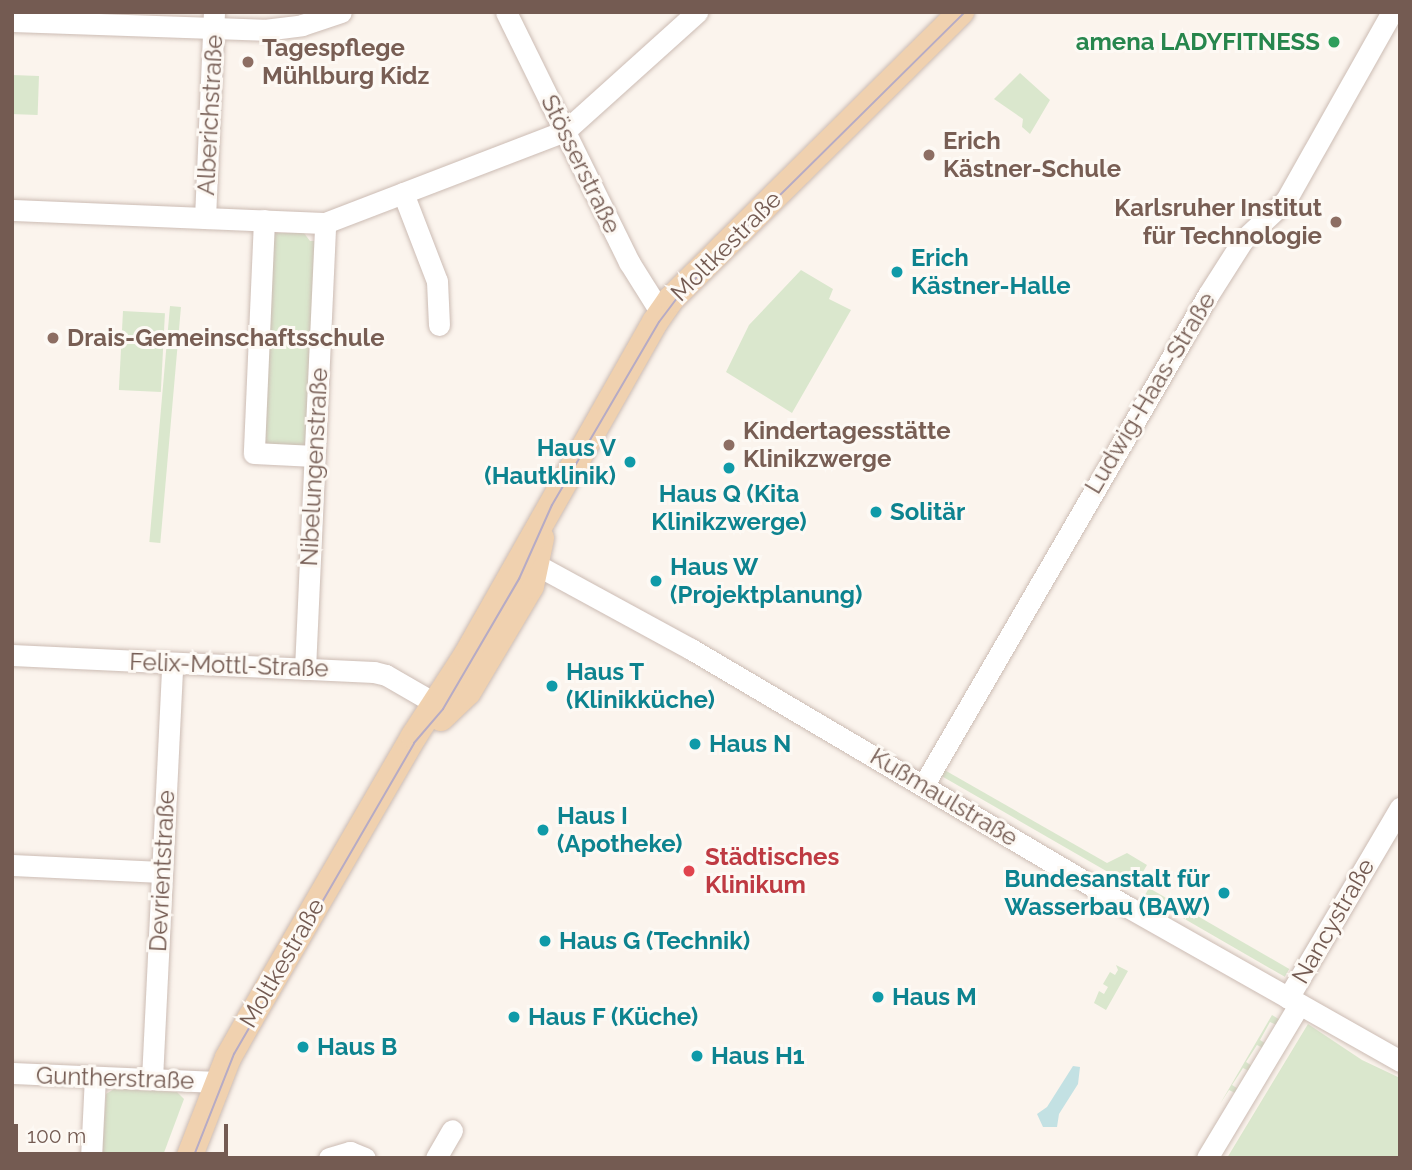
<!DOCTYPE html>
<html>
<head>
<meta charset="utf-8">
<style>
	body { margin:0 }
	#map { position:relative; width:1412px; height:1170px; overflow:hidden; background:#fbf4ed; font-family:Raleway,sans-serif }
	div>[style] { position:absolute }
	.green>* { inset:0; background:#dae7cd; transform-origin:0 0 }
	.water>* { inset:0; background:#c3e1e3 }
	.roads { filter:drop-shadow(0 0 2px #ccbcb4) drop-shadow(0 0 2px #ccbcb4) }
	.minor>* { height:21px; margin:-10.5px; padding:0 10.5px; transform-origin:10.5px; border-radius:10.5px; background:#fff }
	.major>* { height:26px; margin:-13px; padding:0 13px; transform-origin:13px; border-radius:13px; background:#f0d1af }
	.tram>* { height:2px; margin:-1px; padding:0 1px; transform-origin:1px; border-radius:1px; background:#b6abc5 }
	.dots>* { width:19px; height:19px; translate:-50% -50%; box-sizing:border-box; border:4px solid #fdf9f4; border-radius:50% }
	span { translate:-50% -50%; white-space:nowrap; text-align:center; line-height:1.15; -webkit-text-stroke:6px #fdf9f4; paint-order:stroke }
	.leisure-label { font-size:24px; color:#27864d; font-weight:700 }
	.right { translate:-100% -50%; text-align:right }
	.education-label { font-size:24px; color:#785e54; font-weight:700 }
	.left { translate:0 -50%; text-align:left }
	.street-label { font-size:24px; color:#745b52 }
	.culture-label { font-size:24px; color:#0d838f; font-weight:700 }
	.health-label { font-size:24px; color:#be3a42; font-weight:700 }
	.frame { position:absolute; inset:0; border:14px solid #745b52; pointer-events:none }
	.scale { position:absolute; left:14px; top:1124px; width:214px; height:32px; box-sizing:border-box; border:4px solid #745b52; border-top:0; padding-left:9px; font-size:21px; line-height:24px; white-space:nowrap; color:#745b52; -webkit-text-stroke:5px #fdf9f4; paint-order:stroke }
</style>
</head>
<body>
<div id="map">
	<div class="green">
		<div style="clip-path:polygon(1020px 73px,1050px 100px,1030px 134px,1022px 127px,1023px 119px,994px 99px)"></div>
		<div style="left:12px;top:75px;width:27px;height:39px;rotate:2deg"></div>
		<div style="clip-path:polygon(271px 233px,304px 233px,310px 241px,318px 241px,306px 448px,267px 448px,260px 436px)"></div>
		<div style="clip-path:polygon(801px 270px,833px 289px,829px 299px,851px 310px,792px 413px,726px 372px,749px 325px)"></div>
		<div style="left:170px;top:306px;width:11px;height:237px;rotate:5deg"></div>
		<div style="left:123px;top:311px;width:42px;height:79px;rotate:3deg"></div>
		<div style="clip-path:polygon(941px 768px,1107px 863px,1127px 853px,1147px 865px,1134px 887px,938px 774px)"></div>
		<div style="left:1149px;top:888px;width:162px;height:9px;rotate:30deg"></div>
		<div style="clip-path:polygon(1116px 965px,1128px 971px,1106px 1010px,1094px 1003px,1099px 991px,1104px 994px,1108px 987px,1103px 984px,1110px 972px,1115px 975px,1118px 970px)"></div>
		<div style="clip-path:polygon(1272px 1015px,1282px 1021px,1279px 1026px,1270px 1022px,1260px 1040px,1268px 1045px,1265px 1049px,1257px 1045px,1246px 1062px,1254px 1067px,1251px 1072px,1243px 1068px,1232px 1085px,1240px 1090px,1237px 1094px,1229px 1090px,1220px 1104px)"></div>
		<div style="clip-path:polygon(1308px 1024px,1362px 1060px,1400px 1078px,1400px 1158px,1227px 1158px)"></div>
		<div style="clip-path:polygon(114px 1089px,177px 1092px,184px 1099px,162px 1158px,102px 1158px,106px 1094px)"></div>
	</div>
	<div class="water">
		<div style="clip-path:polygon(1073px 1066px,1080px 1067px,1078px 1084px,1059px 1114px,1057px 1127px,1043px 1127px,1037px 1114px,1047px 1107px)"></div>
	</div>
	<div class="roads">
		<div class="minor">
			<div style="left:506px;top:12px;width:279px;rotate:63.8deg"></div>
			<div style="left:629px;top:262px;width:60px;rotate:57.9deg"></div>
			<div style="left:12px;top:21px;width:252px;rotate:2deg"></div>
			<div style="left:264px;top:30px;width:38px;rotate:-7deg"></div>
			<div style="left:302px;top:25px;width:41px;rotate:-18.4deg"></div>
			<div style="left:403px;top:193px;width:94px;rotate:68.9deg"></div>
			<div style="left:437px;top:281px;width:44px;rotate:87.4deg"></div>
			<div style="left:12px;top:210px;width:313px;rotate:2.4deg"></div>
			<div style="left:325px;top:223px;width:257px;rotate:-21deg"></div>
			<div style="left:565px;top:131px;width:178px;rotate:-42deg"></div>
			<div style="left:205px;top:218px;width:206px;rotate:-87.5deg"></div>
			<div style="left:264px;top:220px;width:233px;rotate:92.5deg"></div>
			<div style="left:254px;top:453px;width:60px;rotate:2.9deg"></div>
			<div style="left:524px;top:558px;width:190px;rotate:28.6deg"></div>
			<div style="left:691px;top:649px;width:507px;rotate:30.56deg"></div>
			<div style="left:1128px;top:907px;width:313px;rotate:29.5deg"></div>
			<div style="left:12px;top:655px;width:362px;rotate:2.7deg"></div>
			<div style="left:374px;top:672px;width:12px;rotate:14deg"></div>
			<div style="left:386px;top:675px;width:60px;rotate:30deg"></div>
			<div style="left:305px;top:669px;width:446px;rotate:-87.4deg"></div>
			<div style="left:923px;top:786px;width:568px;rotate:-59.87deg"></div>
			<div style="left:1208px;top:295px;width:65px;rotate:-57.5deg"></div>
			<div style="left:1243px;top:240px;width:59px;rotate:-42.9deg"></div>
			<div style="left:1286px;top:200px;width:216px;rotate:-60.6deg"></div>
			<div style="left:12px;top:865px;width:150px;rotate:2.7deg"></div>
			<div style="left:1288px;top:998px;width:221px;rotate:-59.5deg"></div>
			<div style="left:12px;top:1073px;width:206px;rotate:2.5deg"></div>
			<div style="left:152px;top:1079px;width:416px;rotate:-87.2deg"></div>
			<div style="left:91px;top:1158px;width:81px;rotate:-87.2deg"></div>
			<div style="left:329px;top:1158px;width:22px;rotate:-16deg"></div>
			<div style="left:350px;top:1152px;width:16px;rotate:22deg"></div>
			<div style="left:436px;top:1158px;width:32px;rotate:-60deg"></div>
			<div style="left:1207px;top:1158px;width:179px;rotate:-59deg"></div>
		</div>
		<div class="major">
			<div style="left:441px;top:718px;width:37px;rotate:-44deg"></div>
			<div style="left:468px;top:692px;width:123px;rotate:-59.3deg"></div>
			<div style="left:531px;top:586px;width:49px;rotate:-78.2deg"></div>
			<div style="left:189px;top:1158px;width:107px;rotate:-68.7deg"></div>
			<div style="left:228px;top:1058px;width:45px;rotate:-60.6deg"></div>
			<div style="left:250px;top:1019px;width:327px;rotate:-59.9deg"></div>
			<div style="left:414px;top:736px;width:95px;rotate:-57deg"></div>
			<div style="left:466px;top:656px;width:384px;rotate:-60.5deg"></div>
			<div style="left:655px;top:322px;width:28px;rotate:-55deg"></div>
			<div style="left:671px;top:299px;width:408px;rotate:-44.7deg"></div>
		</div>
	</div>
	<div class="tram">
		<div style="left:193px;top:1158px;width:112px;rotate:-68.5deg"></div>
		<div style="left:234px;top:1054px;width:359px;rotate:-59.9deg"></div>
		<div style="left:414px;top:743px;width:45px;rotate:-49.5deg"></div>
		<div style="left:443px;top:709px;width:151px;rotate:-59.7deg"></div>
		<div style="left:519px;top:579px;width:81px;rotate:-66deg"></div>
		<div style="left:552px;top:505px;width:212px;rotate:-59.7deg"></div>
		<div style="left:659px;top:322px;width:36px;rotate:-53deg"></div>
		<div style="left:681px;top:293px;width:400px;rotate:-44.7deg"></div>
	</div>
	<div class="dots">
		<div style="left:1334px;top:42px;background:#2e9e5b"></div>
		<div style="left:248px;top:62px;background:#8d6e63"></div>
		<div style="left:929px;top:155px;background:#8d6e63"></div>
		<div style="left:1336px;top:222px;background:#8d6e63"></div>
		<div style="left:897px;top:272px;background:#0f9aa8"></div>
		<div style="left:53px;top:338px;background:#8d6e63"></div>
		<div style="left:729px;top:445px;background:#8d6e63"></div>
		<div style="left:630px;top:462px;background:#0f9aa8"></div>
		<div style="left:729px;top:468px;background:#0f9aa8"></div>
		<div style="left:876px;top:512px;background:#0f9aa8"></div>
		<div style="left:656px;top:581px;background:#0f9aa8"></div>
		<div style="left:552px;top:686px;background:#0f9aa8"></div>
		<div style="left:695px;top:744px;background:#0f9aa8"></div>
		<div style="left:543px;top:830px;background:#0f9aa8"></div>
		<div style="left:689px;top:871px;background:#e0444e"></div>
		<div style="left:1224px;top:893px;background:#0f9aa8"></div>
		<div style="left:545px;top:941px;background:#0f9aa8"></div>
		<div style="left:878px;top:997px;background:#0f9aa8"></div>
		<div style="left:514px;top:1017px;background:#0f9aa8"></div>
		<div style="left:303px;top:1047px;background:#0f9aa8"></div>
		<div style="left:697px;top:1056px;background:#0f9aa8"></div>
	</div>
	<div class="leisure-label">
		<span class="right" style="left:1320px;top:42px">amena LADYFITNESS</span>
	</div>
	<div class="education-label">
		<span class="left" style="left:262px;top:62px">Tagespflege<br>Mühlburg Kidz</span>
		<span class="left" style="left:943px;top:155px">Erich<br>Kästner-Schule</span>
		<span class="right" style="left:1322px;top:222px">Karlsruher Institut<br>für Technologie</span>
		<span class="left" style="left:67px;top:338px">Drais-Gemeinschaftsschule</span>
		<span class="left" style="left:743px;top:445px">Kindertagesstätte<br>Klinikzwerge</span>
	</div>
	<div class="street-label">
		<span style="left:210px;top:115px;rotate:-87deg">Alberichstraße</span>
		<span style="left:581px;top:164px;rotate:64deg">Stösserstraße</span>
		<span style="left:726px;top:246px;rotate:-45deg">Moltkestraße</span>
		<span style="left:1150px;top:393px;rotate:-59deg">Ludwig-Haas-Straße</span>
		<span style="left:314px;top:467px;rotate:-87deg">Nibelungenstraße</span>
		<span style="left:229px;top:665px;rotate:2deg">Felix-Mottl-Straße</span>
		<span style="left:944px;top:797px;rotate:31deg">Kußmaulstraße</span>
		<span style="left:162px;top:871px;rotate:-87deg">Devrientstraße</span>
		<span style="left:1333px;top:921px;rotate:-60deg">Nancystraße</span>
		<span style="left:282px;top:963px;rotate:-60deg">Moltkestraße</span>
		<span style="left:115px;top:1078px;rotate:2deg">Guntherstraße</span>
	</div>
	<div class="culture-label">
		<span class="left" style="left:911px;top:272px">Erich<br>Kästner-Halle</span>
		<span class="right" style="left:616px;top:462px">Haus V<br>(Hautklinik)</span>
		<span style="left:729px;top:508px">Haus Q (Kita<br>Klinikzwerge)</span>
		<span class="left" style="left:890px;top:512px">Solitär</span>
		<span class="left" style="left:670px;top:581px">Haus W<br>(Projektplanung)</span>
		<span class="left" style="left:566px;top:686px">Haus T<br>(Klinikküche)</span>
		<span class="left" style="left:709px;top:744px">Haus N</span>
		<span class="left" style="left:557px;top:830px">Haus I<br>(Apotheke)</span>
		<span class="right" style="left:1210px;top:893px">Bundesanstalt für<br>Wasserbau (BAW)</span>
		<span class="left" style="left:559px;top:941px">Haus G (Technik)</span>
		<span class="left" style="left:892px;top:997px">Haus M</span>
		<span class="left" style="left:528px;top:1017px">Haus F (Küche)</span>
		<span class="left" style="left:317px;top:1047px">Haus B</span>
		<span class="left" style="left:711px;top:1056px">Haus H1</span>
	</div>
	<div class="health-label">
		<span class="left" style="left:705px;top:871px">Städtisches<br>Klinikum</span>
	</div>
	<div class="frame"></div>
	<div class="scale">100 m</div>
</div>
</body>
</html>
